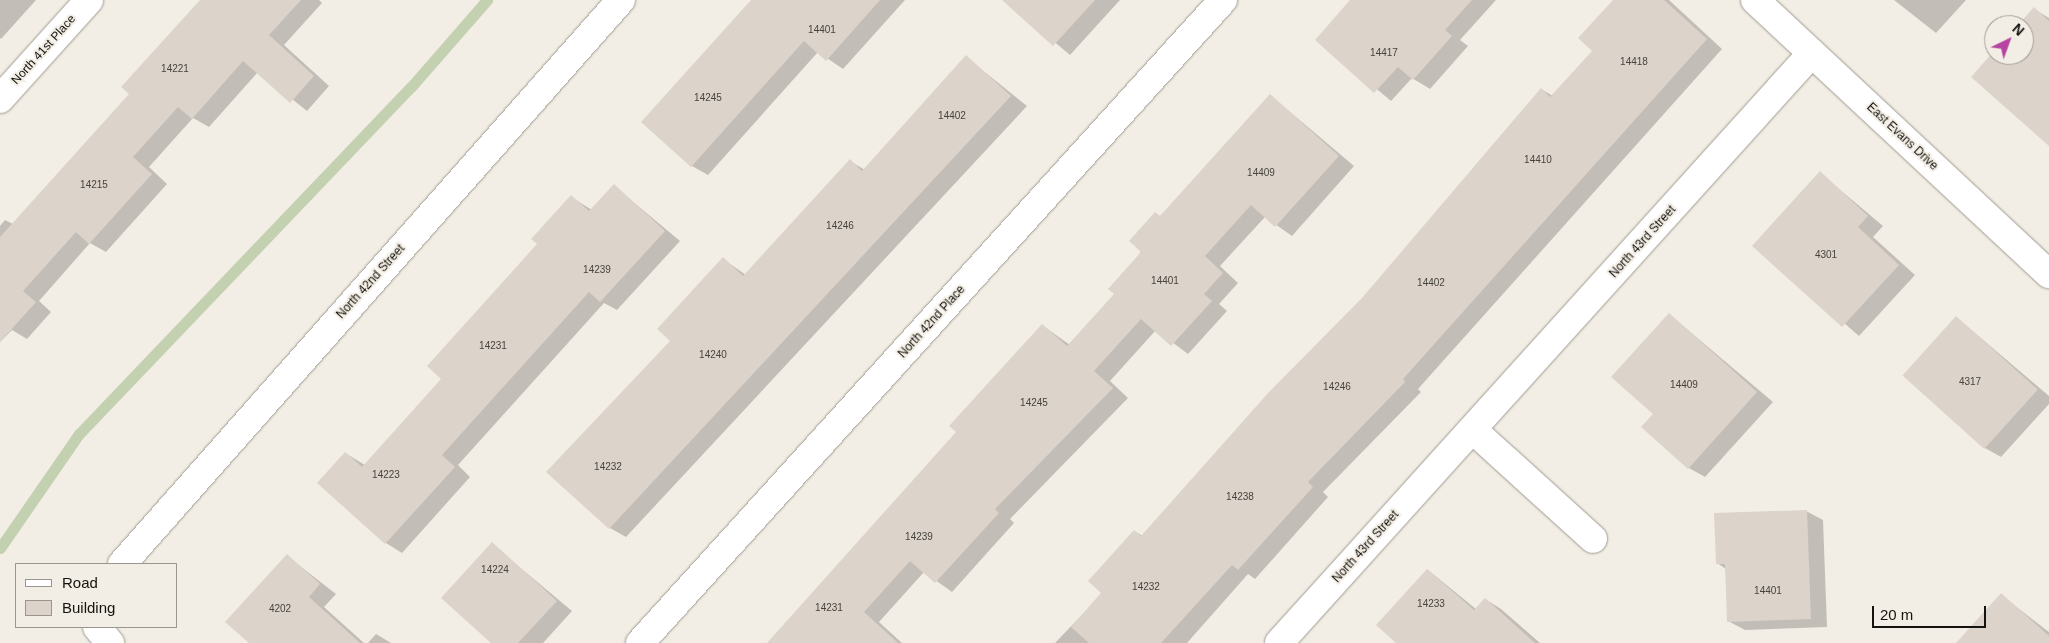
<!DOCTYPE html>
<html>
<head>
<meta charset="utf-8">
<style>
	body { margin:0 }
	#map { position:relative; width:2049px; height:643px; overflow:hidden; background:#f3eee5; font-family:Arial,sans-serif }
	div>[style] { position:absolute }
	.shadow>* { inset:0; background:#0003 }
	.stream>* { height:11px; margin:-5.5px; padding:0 5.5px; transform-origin:5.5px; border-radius:5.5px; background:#c3d1b0 }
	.building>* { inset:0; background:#dcd3cb; transform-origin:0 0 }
	.roads { filter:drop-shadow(0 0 1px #a09b92) drop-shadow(0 0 1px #a09b92) }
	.street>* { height:28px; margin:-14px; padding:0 14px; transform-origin:14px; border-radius:14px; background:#fff }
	span { translate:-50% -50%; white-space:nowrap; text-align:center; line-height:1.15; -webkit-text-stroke:4px #f3eee5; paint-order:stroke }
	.number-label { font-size:10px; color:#46433e }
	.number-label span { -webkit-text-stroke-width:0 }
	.street-label { font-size:12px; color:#14130f }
	.legend { position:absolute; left:15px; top:563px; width:162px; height:65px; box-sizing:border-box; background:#f3eee5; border:1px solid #9a968f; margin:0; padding:6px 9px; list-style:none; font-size:15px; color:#14130f }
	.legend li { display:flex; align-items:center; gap:10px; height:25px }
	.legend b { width:25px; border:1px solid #9a968f }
	.north { position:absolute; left:1984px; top:15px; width:50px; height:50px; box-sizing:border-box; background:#f3eee5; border:1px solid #9a968f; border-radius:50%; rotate:42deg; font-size:14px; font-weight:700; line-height:20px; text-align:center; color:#14130f }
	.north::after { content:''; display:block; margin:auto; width:18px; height:22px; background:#b645a1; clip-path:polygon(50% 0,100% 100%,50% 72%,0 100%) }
	.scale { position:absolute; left:1872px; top:606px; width:114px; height:22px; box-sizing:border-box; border:2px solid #14130f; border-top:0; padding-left:6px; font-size:15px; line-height:18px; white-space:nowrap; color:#14130f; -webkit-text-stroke:4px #f3eee5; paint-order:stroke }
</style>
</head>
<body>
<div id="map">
	<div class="shadow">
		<div style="clip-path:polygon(0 0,36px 0,1px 39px,0 38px)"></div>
		<div style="clip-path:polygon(204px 0,319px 0,322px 3px,284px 45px,329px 86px,307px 111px,258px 72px,209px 127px,193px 118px,149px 167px,167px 184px,106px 252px,90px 243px,39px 301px,51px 312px,27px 339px,12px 330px,0 342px,0 226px,5px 220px,13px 224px,130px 94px)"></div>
		<div style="clip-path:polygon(753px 0,905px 0,843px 69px,818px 52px,708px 175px,692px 166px)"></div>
		<div style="clip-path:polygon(1004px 0,1120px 0,1070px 55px)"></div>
		<div style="clip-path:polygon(1354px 0,1496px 0,1460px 40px,1468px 46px,1430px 89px,1412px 78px,1391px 101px,1317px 39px)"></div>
		<div style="clip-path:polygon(1614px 0,1669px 0,1722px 49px,1418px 389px,1421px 392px,1323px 492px,1328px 497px,1255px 579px,1248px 574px,1187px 643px,1055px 643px,1103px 593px,1134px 531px,1143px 536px,1363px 299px,1541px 89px,1553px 96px,1594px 51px)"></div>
		<div style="clip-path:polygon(1894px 0,1966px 0,1936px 33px)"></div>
		<div style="clip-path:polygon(2034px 9px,2049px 18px,2049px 145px,1973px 76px,1994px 53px,2024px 55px,2024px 25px,2019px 25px)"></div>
		<div style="clip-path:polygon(966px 57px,1027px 106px,626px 537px,610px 528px,671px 340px,723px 259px,746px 275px,850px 161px,865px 170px)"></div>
		<div style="clip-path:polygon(1270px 95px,1354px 166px,1292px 236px,1265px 217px,1220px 266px,1238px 283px,1219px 304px,1227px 311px,1188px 354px,1156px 330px,1110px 381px,1128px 398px,1010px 519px,1014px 523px,952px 592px,924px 572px,879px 622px,902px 643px,770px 643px,958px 432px,1042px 325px,1070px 345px,1116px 294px,1161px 217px)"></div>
		<div style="clip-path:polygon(1820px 173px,1883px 226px,1873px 237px,1915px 275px,1859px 336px,1754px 245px)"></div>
		<div style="clip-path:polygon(614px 186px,680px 241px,617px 310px,604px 303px,458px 465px,470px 477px,402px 553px,386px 543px,345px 453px,365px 465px,443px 379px,571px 197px,592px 210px)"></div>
		<div style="clip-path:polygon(1669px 314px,1773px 402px,1705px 477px,1689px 468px)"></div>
		<div style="clip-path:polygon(1956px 317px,2049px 396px,2049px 404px,2001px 457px,1985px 448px)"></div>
		<div style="clip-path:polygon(1806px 511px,1823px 520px,1827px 627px,1745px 630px,1728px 621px,1726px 569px,1717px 563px)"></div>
		<div style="clip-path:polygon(492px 544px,572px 611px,543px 643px,493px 643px)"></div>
		<div style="clip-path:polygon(287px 556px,336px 594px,324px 607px,364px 643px,250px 643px)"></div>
		<div style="clip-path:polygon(1428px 570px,1476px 609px,1485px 599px,1501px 609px,1540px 643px,1398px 643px)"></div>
		<div style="clip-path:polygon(2001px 595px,2049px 632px,2049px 643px,1958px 643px)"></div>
		<div style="clip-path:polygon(376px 634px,391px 643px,368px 643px)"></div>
	</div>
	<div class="stream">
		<div style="left:0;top:548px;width:139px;rotate:-55.3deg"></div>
		<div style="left:79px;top:434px;width:480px;rotate:-46.3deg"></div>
		<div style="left:411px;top:87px;width:116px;rotate:-48.9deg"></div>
	</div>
	<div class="building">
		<div style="clip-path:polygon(200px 0,301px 0,269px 35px,314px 76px,290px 103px,243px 61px,192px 119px,178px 107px,133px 157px,152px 174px,89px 244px,76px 232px,23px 291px,36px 302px,0 342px,0 237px,129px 94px,121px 87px)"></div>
		<div style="clip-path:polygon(751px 0,880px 0,826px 61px,804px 41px,691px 167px,641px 122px)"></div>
		<div style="clip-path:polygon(1002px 0,1095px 0,1053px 46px)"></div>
		<div style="clip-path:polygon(1350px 0,1472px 0,1445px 30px,1452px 36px,1413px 80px,1398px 67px,1374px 93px,1315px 40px)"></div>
		<div style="clip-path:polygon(1613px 0,1664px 0,1707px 39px,1403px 379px,1405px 382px,1308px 482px,1313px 487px,1238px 570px,1232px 565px,1161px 643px,1089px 643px,1071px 627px,1101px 593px,1088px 581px,1134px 530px,1141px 536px,1269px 392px,1362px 298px,1541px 88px,1550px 97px,1592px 51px,1578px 38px)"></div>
		<div style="clip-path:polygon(2034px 7px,2049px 21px,2049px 146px,1971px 77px,1994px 51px,1994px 55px,2024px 55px,2024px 25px,2018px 25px)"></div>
		<div style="clip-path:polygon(966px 55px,1011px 96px,609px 529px,546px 472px,670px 341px,657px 329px,723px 257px,743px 276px,850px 159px,862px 171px)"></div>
		<div style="clip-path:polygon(1270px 94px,1339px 156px,1275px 227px,1251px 205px,1205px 256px,1223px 273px,1204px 294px,1212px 301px,1171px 346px,1141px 319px,1094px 371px,1113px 388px,995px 509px,999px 513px,935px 583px,910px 561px,864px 612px,898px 643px,767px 643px,956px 432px,949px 426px,1042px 324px,1067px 346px,1114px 294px,1108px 289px,1141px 252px,1129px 241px,1155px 212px,1160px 216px)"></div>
		<div style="clip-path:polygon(1820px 171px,1868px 216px,1858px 227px,1899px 265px,1842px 327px,1752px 246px)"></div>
		<div style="clip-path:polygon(614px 184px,665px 231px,600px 302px,589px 292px,442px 455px,455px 467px,385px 544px,317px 483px,345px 452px,362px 467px,441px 379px,427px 366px,537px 244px,531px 239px,571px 195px,589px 211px)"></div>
		<div style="clip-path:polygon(1669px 313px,1757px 392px,1688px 469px,1641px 427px,1653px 414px,1611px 377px)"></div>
		<div style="left:1956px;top:316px;width:110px;height:80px;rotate:42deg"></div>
		<div style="clip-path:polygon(1807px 510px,1811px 619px,1727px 622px,1725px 564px,1716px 564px,1714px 513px)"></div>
		<div style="clip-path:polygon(492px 542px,557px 601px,518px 643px,491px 643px,441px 598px)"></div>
		<div style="clip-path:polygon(287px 554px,320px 584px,309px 597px,360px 643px,249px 643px,225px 622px)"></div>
		<div style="clip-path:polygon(1427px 569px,1474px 610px,1485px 598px,1535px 643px,1396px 643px,1376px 625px)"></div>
		<div style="clip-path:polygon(2001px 593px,2049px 636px,2049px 643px,1956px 643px)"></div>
	</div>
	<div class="roads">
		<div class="street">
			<div style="left:1755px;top:0;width:402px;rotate:43deg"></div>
			<div style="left:0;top:99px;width:133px;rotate:-48deg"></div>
			<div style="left:1473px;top:430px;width:162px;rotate:42.2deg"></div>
			<div style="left:122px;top:564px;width:753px;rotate:-48.5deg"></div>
			<div style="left:97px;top:627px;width:21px;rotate:51deg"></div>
			<div style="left:640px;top:643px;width:868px;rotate:-47.8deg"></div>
			<div style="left:1279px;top:643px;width:795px;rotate:-47.91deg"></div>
		</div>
	</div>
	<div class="number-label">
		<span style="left:822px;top:30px">14401</span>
		<span style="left:1384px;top:53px">14417</span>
		<span style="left:1634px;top:62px">14418</span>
		<span style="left:175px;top:69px">14221</span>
		<span style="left:708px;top:98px">14245</span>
		<span style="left:952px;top:116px">14402</span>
		<span style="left:1538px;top:160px">14410</span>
		<span style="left:1261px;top:173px">14409</span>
		<span style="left:94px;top:185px">14215</span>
		<span style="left:840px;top:226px">14246</span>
		<span style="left:1826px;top:255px">4301</span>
		<span style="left:597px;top:270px">14239</span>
		<span style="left:1165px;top:281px">14401</span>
		<span style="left:1431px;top:283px">14402</span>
		<span style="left:493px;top:346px">14231</span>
		<span style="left:713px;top:355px">14240</span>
		<span style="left:1970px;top:382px">4317</span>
		<span style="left:1684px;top:385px">14409</span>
		<span style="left:1337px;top:387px">14246</span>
		<span style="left:1034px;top:403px">14245</span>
		<span style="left:608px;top:467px">14232</span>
		<span style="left:386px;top:475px">14223</span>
		<span style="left:1240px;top:497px">14238</span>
		<span style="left:919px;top:537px">14239</span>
		<span style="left:495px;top:570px">14224</span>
		<span style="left:1146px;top:587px">14232</span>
		<span style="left:1768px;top:591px">14401</span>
		<span style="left:1431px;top:604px">14233</span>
		<span style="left:829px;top:608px">14231</span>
		<span style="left:280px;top:609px">4202</span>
	</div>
	<div class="street-label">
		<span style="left:44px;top:50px;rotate:-48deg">North 41st Place</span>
		<span style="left:1902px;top:137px;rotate:43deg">East Evans Drive</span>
		<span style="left:1643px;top:242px;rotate:-48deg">North 43rd Street</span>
		<span style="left:371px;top:282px;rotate:-48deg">North 42nd Street</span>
		<span style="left:932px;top:322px;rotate:-48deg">North 42nd Place</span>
		<span style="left:1366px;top:547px;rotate:-48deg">North 43rd Street</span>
	</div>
	<ul class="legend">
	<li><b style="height:6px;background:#fff"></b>Road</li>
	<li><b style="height:14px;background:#dcd3cb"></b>Building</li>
	</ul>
	<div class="north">N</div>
	<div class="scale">20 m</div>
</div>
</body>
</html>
